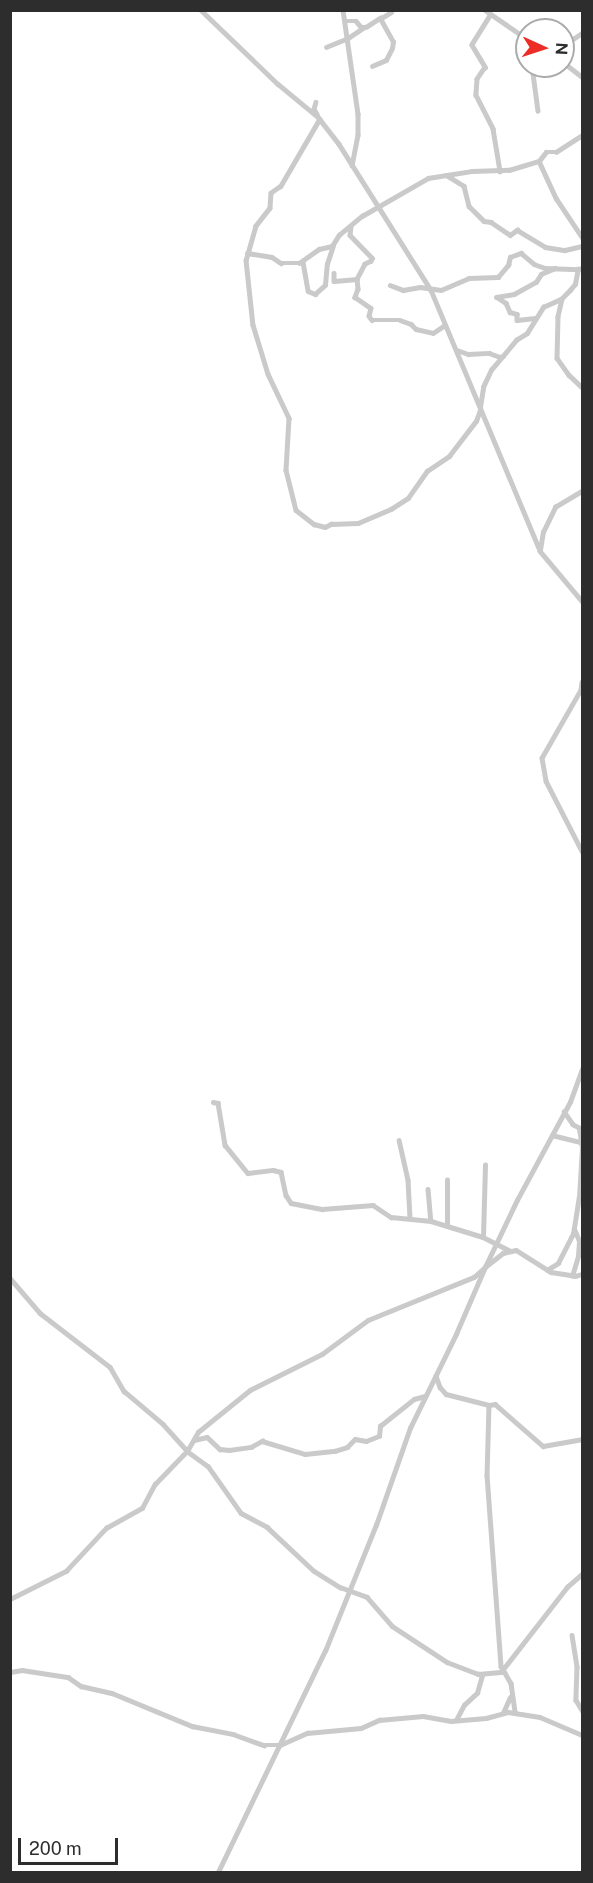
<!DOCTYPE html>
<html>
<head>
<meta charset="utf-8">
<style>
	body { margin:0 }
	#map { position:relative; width:593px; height:1883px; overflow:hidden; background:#fff; font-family:"Public Sans",sans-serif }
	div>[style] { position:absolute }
	.minor>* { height:4.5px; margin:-2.25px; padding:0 2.25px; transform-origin:2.25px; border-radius:2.25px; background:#cacaca }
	span { translate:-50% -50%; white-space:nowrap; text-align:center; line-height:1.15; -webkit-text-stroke:6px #fff; paint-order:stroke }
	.frame { position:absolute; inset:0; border:12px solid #2d2d2d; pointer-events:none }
	.north { position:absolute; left:515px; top:18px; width:60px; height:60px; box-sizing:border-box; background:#fff; border:2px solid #ababab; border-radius:50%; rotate:93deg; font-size:16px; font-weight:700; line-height:24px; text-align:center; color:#2d2d2d }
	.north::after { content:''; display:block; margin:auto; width:21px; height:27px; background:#ee2c26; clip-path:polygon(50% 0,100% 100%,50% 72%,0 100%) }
	.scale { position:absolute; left:18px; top:1838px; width:100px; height:27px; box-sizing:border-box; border:3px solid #2d2d2d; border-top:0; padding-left:8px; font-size:18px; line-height:21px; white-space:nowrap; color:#2d2d2d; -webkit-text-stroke:4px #fff; paint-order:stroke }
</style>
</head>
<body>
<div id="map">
	<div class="minor">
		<div style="left:201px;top:10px;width:107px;rotate:43.9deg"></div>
		<div style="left:278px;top:84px;width:52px;rotate:39.5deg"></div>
		<div style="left:318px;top:117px;width:34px;rotate:52deg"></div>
		<div style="left:339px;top:144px;width:173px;rotate:57.8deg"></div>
		<div style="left:431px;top:290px;width:283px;rotate:67.3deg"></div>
		<div style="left:540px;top:551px;width:65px;rotate:50deg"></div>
		<div style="left:343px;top:10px;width:105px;rotate:81.8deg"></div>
		<div style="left:358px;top:114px;width:21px;rotate:90deg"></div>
		<div style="left:358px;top:135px;width:31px;rotate:101deg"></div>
		<div style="left:485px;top:10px;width:51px;rotate:34.6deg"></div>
		<div style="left:491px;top:14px;width:36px;rotate:122deg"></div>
		<div style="left:472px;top:45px;width:26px;rotate:59deg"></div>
		<div style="left:485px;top:67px;width:14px;rotate:124deg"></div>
		<div style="left:477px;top:79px;width:16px;rotate:94deg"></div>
		<div style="left:476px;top:95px;width:38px;rotate:63deg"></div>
		<div style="left:493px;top:129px;width:43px;rotate:80.5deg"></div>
		<div style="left:346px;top:21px;width:10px"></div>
		<div style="left:356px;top:21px;width:8px;rotate:50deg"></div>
		<div style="left:361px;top:27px;width:5px"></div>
		<div style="left:366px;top:27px;width:17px;rotate:-33deg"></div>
		<div style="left:570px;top:41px;width:14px;rotate:-34deg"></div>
		<div style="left:326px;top:47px;width:24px;rotate:-22deg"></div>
		<div style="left:348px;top:38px;width:18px;rotate:-34deg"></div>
		<div style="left:563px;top:62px;width:24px;rotate:38deg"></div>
		<div style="left:372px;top:66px;width:15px;rotate:-23deg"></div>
		<div style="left:386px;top:60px;width:13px;rotate:-63deg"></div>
		<div style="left:392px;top:48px;width:6px;rotate:-81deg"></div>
		<div style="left:393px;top:42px;width:26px;rotate:-119deg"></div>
		<div style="left:380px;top:19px;width:13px;rotate:-32deg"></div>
		<div style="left:532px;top:66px;width:45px;rotate:82.4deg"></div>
		<div style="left:316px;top:102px;width:7px;rotate:106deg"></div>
		<div style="left:314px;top:109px;width:6px;rotate:59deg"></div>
		<div style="left:320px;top:119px;width:78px;rotate:120.2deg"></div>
		<div style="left:281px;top:186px;width:12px;rotate:145deg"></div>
		<div style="left:271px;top:193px;width:15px;rotate:94deg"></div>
		<div style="left:270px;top:208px;width:23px;rotate:128deg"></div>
		<div style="left:256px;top:226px;width:35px;rotate:106deg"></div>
		<div style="left:246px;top:260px;width:65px;rotate:83.9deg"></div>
		<div style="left:253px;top:325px;width:51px;rotate:73deg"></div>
		<div style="left:268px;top:374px;width:49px;rotate:64.5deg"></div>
		<div style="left:289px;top:418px;width:52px;rotate:93.3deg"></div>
		<div style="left:286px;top:470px;width:41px;rotate:76deg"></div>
		<div style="left:296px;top:510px;width:23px;rotate:38deg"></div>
		<div style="left:314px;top:524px;width:11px;rotate:15deg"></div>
		<div style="left:325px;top:527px;width:7px;rotate:-27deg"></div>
		<div style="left:331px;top:524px;width:27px;rotate:-2deg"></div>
		<div style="left:358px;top:523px;width:36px;rotate:-23deg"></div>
		<div style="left:391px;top:509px;width:20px;rotate:-33deg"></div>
		<div style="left:408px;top:498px;width:33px;rotate:-55deg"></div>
		<div style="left:427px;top:471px;width:27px;rotate:-34deg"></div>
		<div style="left:449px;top:456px;width:44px;rotate:-52.4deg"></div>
		<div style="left:476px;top:421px;width:12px;rotate:-70deg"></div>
		<div style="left:539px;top:161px;width:41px;rotate:65.3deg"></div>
		<div style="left:556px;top:198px;width:47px;rotate:56.3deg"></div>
		<div style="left:446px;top:175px;width:21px;rotate:31deg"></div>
		<div style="left:464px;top:186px;width:21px;rotate:76deg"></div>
		<div style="left:469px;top:206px;width:21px;rotate:45deg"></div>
		<div style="left:484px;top:221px;width:7px;rotate:8deg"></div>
		<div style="left:491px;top:222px;width:23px;rotate:34deg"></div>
		<div style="left:510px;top:235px;width:9px;rotate:-36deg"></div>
		<div style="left:517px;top:230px;width:33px;rotate:31deg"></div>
		<div style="left:545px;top:247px;width:20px;rotate:9deg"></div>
		<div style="left:565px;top:250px;width:17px;rotate:-13deg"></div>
		<div style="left:351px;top:226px;width:9px;rotate:96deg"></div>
		<div style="left:350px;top:235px;width:32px;rotate:46deg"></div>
		<div style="left:372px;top:258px;width:3px;rotate:108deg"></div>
		<div style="left:371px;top:261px;width:7px;rotate:153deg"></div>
		<div style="left:365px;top:264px;width:17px;rotate:118deg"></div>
		<div style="left:357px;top:279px;width:10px;rotate:84deg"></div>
		<div style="left:358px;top:289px;width:9px;rotate:111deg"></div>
		<div style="left:355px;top:297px;width:19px;rotate:35deg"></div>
		<div style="left:371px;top:308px;width:8px;rotate:104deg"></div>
		<div style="left:369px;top:316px;width:5px;rotate:53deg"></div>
		<div style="left:372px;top:320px;width:28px"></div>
		<div style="left:400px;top:320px;width:12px;rotate:20deg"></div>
		<div style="left:411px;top:324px;width:7px;rotate:45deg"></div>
		<div style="left:416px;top:329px;width:17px;rotate:13deg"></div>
		<div style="left:433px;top:333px;width:14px;rotate:-34deg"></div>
		<div style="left:247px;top:253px;width:25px;rotate:9deg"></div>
		<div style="left:272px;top:257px;width:11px;rotate:34deg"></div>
		<div style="left:281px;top:263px;width:18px"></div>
		<div style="left:299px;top:263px;width:24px;rotate:-35deg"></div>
		<div style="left:319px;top:249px;width:13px;rotate:-13deg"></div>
		<div style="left:332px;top:246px;width:13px;rotate:-58deg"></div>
		<div style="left:339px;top:235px;width:30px;rotate:-40deg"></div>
		<div style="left:362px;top:216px;width:76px;rotate:-29.9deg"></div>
		<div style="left:428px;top:178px;width:45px;rotate:-9deg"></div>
		<div style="left:472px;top:171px;width:37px;rotate:-2deg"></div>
		<div style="left:509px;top:170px;width:31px;rotate:-17deg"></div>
		<div style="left:539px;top:161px;width:11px;rotate:-52deg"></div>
		<div style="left:546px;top:152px;width:10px"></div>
		<div style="left:556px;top:152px;width:31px;rotate:-33deg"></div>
		<div style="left:303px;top:262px;width:29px;rotate:80deg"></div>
		<div style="left:308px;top:291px;width:8px;rotate:23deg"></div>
		<div style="left:315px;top:294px;width:13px;rotate:-42deg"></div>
		<div style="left:325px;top:285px;width:21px;rotate:-85deg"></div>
		<div style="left:327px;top:264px;width:19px;rotate:-72deg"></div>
		<div style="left:334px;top:273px;width:8px;rotate:90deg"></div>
		<div style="left:334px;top:281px;width:23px;rotate:-5deg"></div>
		<div style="left:390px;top:285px;width:14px;rotate:21deg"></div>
		<div style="left:403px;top:290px;width:17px;rotate:-10deg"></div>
		<div style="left:420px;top:287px;width:21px;rotate:8deg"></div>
		<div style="left:441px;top:290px;width:30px;rotate:-23deg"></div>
		<div style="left:469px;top:278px;width:29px;rotate:-2deg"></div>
		<div style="left:498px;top:277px;width:16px;rotate:-50deg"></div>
		<div style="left:508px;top:265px;width:8px;rotate:-76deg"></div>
		<div style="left:510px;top:257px;width:12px;rotate:-20deg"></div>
		<div style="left:521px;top:253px;width:17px;rotate:40deg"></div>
		<div style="left:534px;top:264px;width:12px;rotate:20deg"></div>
		<div style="left:545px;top:268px;width:33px;rotate:2deg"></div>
		<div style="left:496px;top:297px;width:18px;rotate:-9deg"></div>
		<div style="left:514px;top:294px;width:25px;rotate:-29deg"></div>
		<div style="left:536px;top:282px;width:9px;rotate:-58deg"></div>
		<div style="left:541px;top:274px;width:15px;rotate:-23deg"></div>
		<div style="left:497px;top:297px;width:11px;rotate:34deg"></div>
		<div style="left:506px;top:303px;width:10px;rotate:66deg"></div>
		<div style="left:510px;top:312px;width:7px;rotate:16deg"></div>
		<div style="left:517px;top:314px;width:6px;rotate:90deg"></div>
		<div style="left:517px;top:320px;width:18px;rotate:-6deg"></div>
		<div style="left:562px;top:299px;width:18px;rotate:103deg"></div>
		<div style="left:558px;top:317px;width:41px;rotate:91.4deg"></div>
		<div style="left:557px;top:358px;width:21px;rotate:55deg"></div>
		<div style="left:569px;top:375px;width:18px;rotate:43deg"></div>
		<div style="left:457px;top:350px;width:12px;rotate:20deg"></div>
		<div style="left:468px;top:354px;width:21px;rotate:-3deg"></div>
		<div style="left:489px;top:353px;width:12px;rotate:20deg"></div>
		<div style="left:500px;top:357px;width:3px;rotate:-18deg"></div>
		<div style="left:480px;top:407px;width:20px;rotate:-81deg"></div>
		<div style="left:483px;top:387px;width:19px;rotate:-65deg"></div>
		<div style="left:491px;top:370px;width:39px;rotate:-50deg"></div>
		<div style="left:516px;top:340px;width:13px;rotate:-32deg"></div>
		<div style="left:527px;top:333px;width:31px;rotate:-58deg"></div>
		<div style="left:543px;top:307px;width:20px;rotate:-24deg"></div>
		<div style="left:561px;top:299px;width:13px;rotate:-45deg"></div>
		<div style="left:570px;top:290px;width:8px;rotate:-50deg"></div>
		<div style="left:575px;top:284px;width:15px;rotate:-79deg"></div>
		<div style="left:578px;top:269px;width:4px;rotate:-14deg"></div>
		<div style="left:540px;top:550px;width:18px;rotate:-81deg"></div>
		<div style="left:543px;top:532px;width:28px;rotate:-64deg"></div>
		<div style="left:555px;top:507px;width:31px;rotate:-31deg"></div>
		<div style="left:582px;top:682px;width:8px;rotate:97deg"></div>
		<div style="left:581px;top:690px;width:78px;rotate:119.8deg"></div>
		<div style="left:542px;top:758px;width:23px;rotate:80deg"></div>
		<div style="left:546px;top:781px;width:79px;rotate:62.8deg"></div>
		<div style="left:213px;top:1102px;width:5px;rotate:11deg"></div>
		<div style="left:218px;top:1103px;width:43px;rotate:80.5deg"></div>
		<div style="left:225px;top:1145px;width:36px;rotate:51deg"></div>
		<div style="left:248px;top:1173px;width:25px;rotate:-7deg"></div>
		<div style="left:273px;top:1170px;width:8px;rotate:14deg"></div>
		<div style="left:281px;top:1172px;width:24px;rotate:78deg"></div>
		<div style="left:286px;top:1195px;width:9px;rotate:58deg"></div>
		<div style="left:291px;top:1203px;width:32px;rotate:11deg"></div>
		<div style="left:322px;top:1209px;width:51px;rotate:-4.5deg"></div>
		<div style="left:373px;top:1205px;width:22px;rotate:34deg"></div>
		<div style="left:391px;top:1217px;width:40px;rotate:5.7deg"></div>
		<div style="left:431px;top:1221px;width:54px;rotate:17.1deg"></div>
		<div style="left:483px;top:1237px;width:30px;rotate:27deg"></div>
		<div style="left:552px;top:1135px;width:30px;rotate:14deg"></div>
		<div style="left:399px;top:1140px;width:41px;rotate:77.3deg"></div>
		<div style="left:408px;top:1180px;width:38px;rotate:87deg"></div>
		<div style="left:428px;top:1189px;width:32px;rotate:85deg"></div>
		<div style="left:447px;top:1226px;width:46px;rotate:-90deg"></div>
		<div style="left:483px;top:1237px;width:72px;rotate:-88.4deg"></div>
		<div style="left:547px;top:1270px;width:13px;rotate:-32deg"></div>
		<div style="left:558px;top:1263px;width:33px;rotate:-63deg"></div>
		<div style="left:573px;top:1234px;width:37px;rotate:-81deg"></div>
		<div style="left:579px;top:1197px;width:49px;rotate:-86.5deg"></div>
		<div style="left:582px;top:1148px;width:20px;rotate:-99deg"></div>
		<div style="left:579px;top:1128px;width:7px;rotate:-153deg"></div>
		<div style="left:573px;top:1125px;width:16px;rotate:-125deg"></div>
		<div style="left:572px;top:1276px;width:21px;rotate:-73deg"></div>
		<div style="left:578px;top:1256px;width:15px;rotate:-86deg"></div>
		<div style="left:579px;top:1241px;width:13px;rotate:-113deg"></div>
		<div style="left:10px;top:1278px;width:46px;rotate:49.4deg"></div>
		<div style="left:40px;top:1313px;width:88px;rotate:37.6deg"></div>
		<div style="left:110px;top:1367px;width:28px;rotate:60deg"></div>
		<div style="left:124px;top:1391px;width:51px;rotate:40.2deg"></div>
		<div style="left:163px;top:1424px;width:36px;rotate:48deg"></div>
		<div style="left:187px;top:1451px;width:26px;rotate:36deg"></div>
		<div style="left:208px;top:1466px;width:57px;rotate:54.9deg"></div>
		<div style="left:241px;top:1513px;width:30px;rotate:28deg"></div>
		<div style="left:267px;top:1527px;width:64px;rotate:43.1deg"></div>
		<div style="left:314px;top:1571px;width:31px;rotate:32deg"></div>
		<div style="left:340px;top:1587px;width:29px;rotate:20deg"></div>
		<div style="left:367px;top:1597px;width:38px;rotate:49deg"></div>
		<div style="left:392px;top:1626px;width:66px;rotate:33.2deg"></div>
		<div style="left:447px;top:1662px;width:33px;rotate:21deg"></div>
		<div style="left:478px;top:1674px;width:25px;rotate:-5deg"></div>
		<div style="left:436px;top:1376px;width:12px;rotate:70deg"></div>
		<div style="left:440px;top:1387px;width:9px;rotate:49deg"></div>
		<div style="left:446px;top:1394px;width:44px;rotate:14.3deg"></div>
		<div style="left:489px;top:1405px;width:6px;rotate:-9deg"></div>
		<div style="left:495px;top:1404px;width:64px;rotate:41.2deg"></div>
		<div style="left:543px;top:1446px;width:40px;rotate:-10deg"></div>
		<div style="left:489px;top:1405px;width:70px;rotate:91.6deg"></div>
		<div style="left:487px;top:1475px;width:192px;rotate:85.8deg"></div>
		<div style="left:501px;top:1666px;width:20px;rotate:60deg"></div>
		<div style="left:511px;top:1683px;width:30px;rotate:82deg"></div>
		<div style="left:194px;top:1440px;width:13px;rotate:-13deg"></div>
		<div style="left:207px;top:1437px;width:18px;rotate:43deg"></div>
		<div style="left:220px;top:1449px;width:9px;rotate:6deg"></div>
		<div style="left:229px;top:1450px;width:22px;rotate:-8deg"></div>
		<div style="left:251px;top:1447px;width:13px;rotate:-29deg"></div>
		<div style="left:262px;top:1441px;width:45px;rotate:16.8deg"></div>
		<div style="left:305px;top:1454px;width:30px;rotate:-6deg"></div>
		<div style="left:335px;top:1451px;width:13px;rotate:-18deg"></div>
		<div style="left:347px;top:1447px;width:11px;rotate:-45deg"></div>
		<div style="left:355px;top:1439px;width:11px;rotate:10deg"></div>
		<div style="left:366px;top:1441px;width:14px;rotate:-21deg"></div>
		<div style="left:379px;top:1436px;width:10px;rotate:-84deg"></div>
		<div style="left:380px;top:1426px;width:43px;rotate:-38.5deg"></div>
		<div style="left:414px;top:1399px;width:11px;rotate:-15deg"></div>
		<div style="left:10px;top:1599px;width:63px;rotate:-26.6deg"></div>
		<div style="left:66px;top:1571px;width:59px;rotate:-47.1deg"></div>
		<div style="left:106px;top:1528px;width:41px;rotate:-29.1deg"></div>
		<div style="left:142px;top:1508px;width:27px;rotate:-62deg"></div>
		<div style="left:155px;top:1484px;width:46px;rotate:-45.9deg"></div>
		<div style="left:187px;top:1451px;width:22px;rotate:-60deg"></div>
		<div style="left:198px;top:1432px;width:67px;rotate:-38.9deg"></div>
		<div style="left:250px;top:1390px;width:80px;rotate:-26.6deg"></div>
		<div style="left:322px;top:1354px;width:57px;rotate:-36.5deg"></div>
		<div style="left:368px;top:1320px;width:114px;rotate:-22.1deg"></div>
		<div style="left:474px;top:1277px;width:15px;rotate:-42deg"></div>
		<div style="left:485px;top:1267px;width:74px;rotate:-64.5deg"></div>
		<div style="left:517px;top:1200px;width:111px;rotate:-61.6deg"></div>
		<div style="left:570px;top:1102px;width:35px;rotate:-70deg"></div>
		<div style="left:572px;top:1635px;width:32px;rotate:81deg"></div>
		<div style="left:577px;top:1667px;width:33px;rotate:92deg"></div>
		<div style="left:576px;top:1700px;width:12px;rotate:59deg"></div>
		<div style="left:504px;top:1668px;width:103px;rotate:-52.1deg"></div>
		<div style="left:567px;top:1587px;width:20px;rotate:-41deg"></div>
		<div style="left:10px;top:1672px;width:12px;rotate:-9deg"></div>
		<div style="left:22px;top:1670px;width:47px;rotate:8.7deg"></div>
		<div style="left:68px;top:1677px;width:16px;rotate:35deg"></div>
		<div style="left:81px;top:1686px;width:32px;rotate:13deg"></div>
		<div style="left:112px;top:1693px;width:87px;rotate:22.4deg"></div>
		<div style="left:192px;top:1726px;width:42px;rotate:11deg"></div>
		<div style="left:233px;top:1734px;width:33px;rotate:20deg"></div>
		<div style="left:264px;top:1745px;width:16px"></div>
		<div style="left:280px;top:1745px;width:30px;rotate:-24deg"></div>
		<div style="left:307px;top:1733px;width:54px;rotate:-5.3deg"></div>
		<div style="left:361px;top:1728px;width:20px;rotate:-24deg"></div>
		<div style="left:379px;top:1720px;width:44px;rotate:-5.2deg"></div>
		<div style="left:423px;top:1716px;width:28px;rotate:10deg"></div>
		<div style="left:451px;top:1721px;width:35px;rotate:-5deg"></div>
		<div style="left:486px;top:1718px;width:23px;rotate:-15deg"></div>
		<div style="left:508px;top:1712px;width:32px;rotate:9deg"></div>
		<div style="left:540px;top:1717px;width:46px;rotate:23.2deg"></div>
		<div style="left:503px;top:1713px;width:17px;rotate:-66deg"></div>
		<div style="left:456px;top:1720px;width:17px;rotate:-62deg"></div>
		<div style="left:464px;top:1705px;width:18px;rotate:-43deg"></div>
		<div style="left:477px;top:1693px;width:18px;rotate:-74deg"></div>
		<div style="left:482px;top:1676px;width:4px;rotate:-153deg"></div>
		<div style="left:218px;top:1872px;width:246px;rotate:-64.2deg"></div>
		<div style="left:325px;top:1651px;width:136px;rotate:-68deg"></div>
		<div style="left:376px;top:1525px;width:103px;rotate:-70.7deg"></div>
		<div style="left:410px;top:1428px;width:105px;rotate:-63.9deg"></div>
		<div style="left:456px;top:1334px;width:73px;rotate:-66.6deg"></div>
		<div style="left:485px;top:1267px;width:23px;rotate:-38deg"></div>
		<div style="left:503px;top:1253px;width:13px;rotate:-13deg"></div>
		<div style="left:516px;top:1250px;width:41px;rotate:32.2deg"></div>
		<div style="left:551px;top:1272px;width:24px;rotate:9deg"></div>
		<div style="left:575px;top:1276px;width:7px;rotate:-16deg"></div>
	</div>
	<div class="frame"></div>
	<div class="north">N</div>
	<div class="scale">200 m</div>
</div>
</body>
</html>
